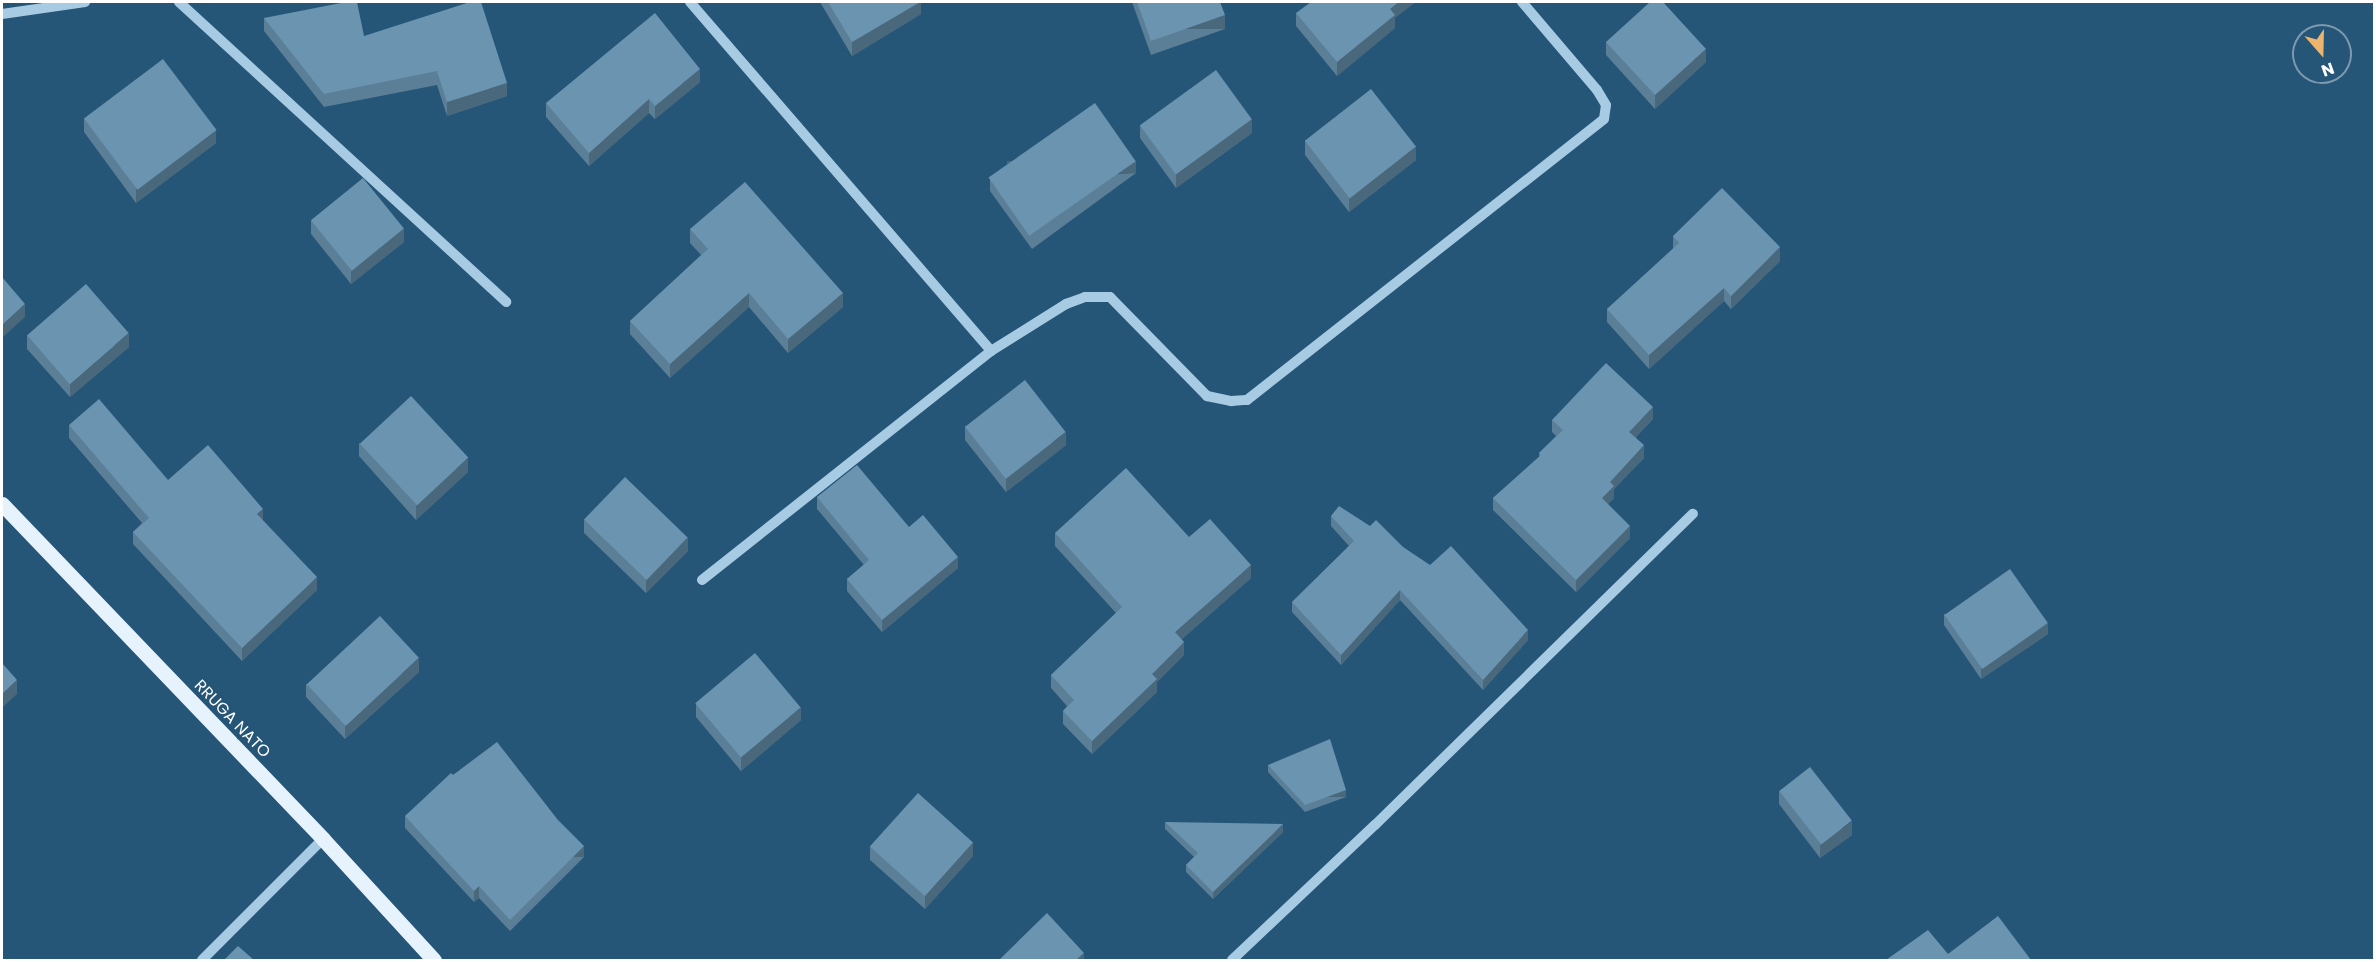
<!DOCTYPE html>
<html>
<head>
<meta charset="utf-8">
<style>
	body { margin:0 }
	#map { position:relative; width:2376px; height:962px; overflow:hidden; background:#255577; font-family:Poppins,sans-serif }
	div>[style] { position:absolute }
	.minor>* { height:10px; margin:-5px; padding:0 5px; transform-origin:5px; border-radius:5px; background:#a7cbe3 }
	.major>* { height:15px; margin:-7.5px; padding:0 7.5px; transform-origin:7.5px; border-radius:7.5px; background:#e6f2fc }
	.wall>* { inset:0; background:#5b7f97 }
	.shaded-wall>* { inset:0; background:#4a687b; transform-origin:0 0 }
	.building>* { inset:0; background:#6a94b0; transform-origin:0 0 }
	span { translate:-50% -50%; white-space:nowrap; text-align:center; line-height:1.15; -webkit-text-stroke:5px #255577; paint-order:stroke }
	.street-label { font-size:16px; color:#fff }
	.frame { position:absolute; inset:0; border:3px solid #fff; pointer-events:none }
	.north { position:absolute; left:2292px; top:24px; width:60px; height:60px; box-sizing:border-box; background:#255577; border:2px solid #7c99ad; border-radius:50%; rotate:160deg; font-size:16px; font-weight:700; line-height:24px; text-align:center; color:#fff }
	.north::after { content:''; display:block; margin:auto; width:21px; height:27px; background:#ecb46c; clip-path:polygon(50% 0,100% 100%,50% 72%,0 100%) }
</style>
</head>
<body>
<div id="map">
	<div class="minor">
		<div style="left:179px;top:2px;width:444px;rotate:42.5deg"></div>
		<div style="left:690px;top:2px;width:461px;rotate:49.2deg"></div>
		<div style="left:2px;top:14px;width:84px;rotate:-8.2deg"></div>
		<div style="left:702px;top:580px;width:369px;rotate:-38.4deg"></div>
		<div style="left:991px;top:351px;width:89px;rotate:-32.1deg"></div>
		<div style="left:1066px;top:304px;width:20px;rotate:-20deg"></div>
		<div style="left:1085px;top:297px;width:25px"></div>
		<div style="left:1110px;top:297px;width:139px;rotate:45.6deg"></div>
		<div style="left:1207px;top:396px;width:25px;rotate:12deg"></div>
		<div style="left:1231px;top:401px;width:16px;rotate:-4deg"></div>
		<div style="left:1247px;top:400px;width:454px;rotate:-38.2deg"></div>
		<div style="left:1604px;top:119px;width:14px;rotate:-82deg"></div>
		<div style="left:1606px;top:105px;width:17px;rotate:-121deg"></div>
		<div style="left:1597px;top:90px;width:116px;rotate:-130.4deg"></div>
		<div style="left:202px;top:960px;width:171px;rotate:-45deg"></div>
		<div style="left:1232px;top:960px;width:197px;rotate:-43.4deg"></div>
		<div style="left:1375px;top:825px;width:445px;rotate:-44.4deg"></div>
	</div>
	<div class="major">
		<div style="left:2px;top:504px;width:464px;rotate:46.2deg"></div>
		<div style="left:323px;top:839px;width:164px;rotate:47.5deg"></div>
	</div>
	<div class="wall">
		<div style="clip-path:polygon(820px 2px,921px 2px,921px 14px,852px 56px)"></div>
		<div style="clip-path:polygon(1132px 2px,1220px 2px,1225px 29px,1151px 55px)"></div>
		<div style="clip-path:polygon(1296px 13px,1395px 18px,1395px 28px,1337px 76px,1296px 26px)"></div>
		<div style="clip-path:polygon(264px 18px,364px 36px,507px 96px,447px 116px,437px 85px,324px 107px,264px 31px)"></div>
		<div style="clip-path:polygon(1606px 42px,1706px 62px,1655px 109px,1606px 55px)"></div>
		<div style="clip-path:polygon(700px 82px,655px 119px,649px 113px,589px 166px,546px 117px,546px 103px)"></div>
		<div style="clip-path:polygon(84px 119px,216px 143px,136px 203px,84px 132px)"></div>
		<div style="clip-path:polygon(1140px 125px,1252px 133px,1176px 188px,1140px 138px)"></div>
		<div style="clip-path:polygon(1305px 141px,1416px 160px,1349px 212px,1305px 155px)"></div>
		<div style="clip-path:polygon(1136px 173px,1032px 249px,990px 191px,990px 179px)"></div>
		<div style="clip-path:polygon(311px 220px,404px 242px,351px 284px,311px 234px)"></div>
		<div style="clip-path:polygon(690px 229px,843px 307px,788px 353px,749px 307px,670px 378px,630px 334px,630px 321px,701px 255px,690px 243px)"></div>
		<div style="clip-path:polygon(1673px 236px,1780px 261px,1731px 309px,1724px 301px,1649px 369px,1607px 322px,1607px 309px,1673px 249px)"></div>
		<div style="clip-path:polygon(27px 335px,129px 347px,70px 397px,27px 349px)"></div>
		<div style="clip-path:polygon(1653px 419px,1636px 437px,1644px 458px,1614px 489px,1614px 498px,1608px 504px,1630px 538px,1576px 592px,1493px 510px,1493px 498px,1539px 457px,1539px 453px,1556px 436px,1552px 432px,1552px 420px)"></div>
		<div style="clip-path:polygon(69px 425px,168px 480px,263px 521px,317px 590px,242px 661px,133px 544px,133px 532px,142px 523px,69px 438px)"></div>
		<div style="clip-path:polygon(965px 426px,1066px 445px,1006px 492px,965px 440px)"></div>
		<div style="clip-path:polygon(359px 443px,468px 472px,416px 520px,359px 456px)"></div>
		<div style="clip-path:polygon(817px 497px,958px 568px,882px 632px,847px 591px,847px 579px,864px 565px,817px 509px)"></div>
		<div style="clip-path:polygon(1331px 516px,1403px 547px,1528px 640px,1483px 690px,1400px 600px,1341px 665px,1292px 612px,1292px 602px,1349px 546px,1331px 526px)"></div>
		<div style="clip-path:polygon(584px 520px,688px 551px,646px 593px,584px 533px)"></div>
		<div style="clip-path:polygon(1055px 533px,1189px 537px,1251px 578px,1182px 639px,1184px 655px,1157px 682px,1157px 692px,1092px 754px,1063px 724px,1063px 711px,1067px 706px,1051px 688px,1051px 675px,1116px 613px,1055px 546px)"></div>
		<div style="clip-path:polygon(1944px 614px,2048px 634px,1981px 679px,1944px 625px)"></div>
		<div style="clip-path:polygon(419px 672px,345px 739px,306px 697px,306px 684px)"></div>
		<div style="clip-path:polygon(696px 704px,801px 720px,741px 771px,696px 717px)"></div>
		<div style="clip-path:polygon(1268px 765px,1346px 797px,1305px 812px,1268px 772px)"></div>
		<div style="clip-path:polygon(453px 775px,584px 857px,510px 931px,479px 898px,474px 902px,405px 828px,405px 816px)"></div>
		<div style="clip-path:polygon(1779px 791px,1852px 835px,1820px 858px,1779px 804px)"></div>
		<div style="clip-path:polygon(1165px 822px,1283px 832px,1213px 899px,1186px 872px,1186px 865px,1194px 857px,1165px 829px)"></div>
		<div style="clip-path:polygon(870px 847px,973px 856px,925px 909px,870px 860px)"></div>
	</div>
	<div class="shaded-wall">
		<div style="clip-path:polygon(920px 2px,921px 2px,921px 14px,852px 56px,852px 42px)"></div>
		<div style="clip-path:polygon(1399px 2px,1416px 2px,1395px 18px,1395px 28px,1337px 76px,1337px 62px,1390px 9px)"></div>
		<div style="left:1225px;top:15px;width:14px;height:78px;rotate:90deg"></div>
		<div style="clip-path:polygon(1706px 49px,1706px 62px,1655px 109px,1655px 95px)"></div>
		<div style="clip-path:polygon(700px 69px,700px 82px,655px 119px,655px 106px)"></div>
		<div style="clip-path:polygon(507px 83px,507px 96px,447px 116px,447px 102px)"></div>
		<div style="clip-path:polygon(649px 99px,649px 113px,589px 166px,589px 153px)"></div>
		<div style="clip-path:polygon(1252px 119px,1252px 133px,1176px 188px,1176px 174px)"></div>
		<div style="clip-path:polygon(216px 130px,216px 143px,136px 203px,136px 189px)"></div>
		<div style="clip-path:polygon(1416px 146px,1416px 160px,1349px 212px,1349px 199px)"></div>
		<div style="left:1136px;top:161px;width:12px;height:129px;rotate:90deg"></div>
		<div style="clip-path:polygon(404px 228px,404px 242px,351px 284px,351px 271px)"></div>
		<div style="clip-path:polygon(1780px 247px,1780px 261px,1731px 309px,1731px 296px)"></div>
		<div style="clip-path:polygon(1724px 288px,1724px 301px,1649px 369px,1649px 355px)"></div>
		<div style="clip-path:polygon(749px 293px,749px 307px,670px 378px,670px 364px)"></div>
		<div style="clip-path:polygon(843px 293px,843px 307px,788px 353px,788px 339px)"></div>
		<div style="clip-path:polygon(25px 304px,25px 317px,2px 338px,2px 325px)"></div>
		<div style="clip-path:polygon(129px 333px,129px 347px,70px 397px,70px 384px)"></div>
		<div style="clip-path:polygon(1653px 407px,1653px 419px,1629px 444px,1629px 432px)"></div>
		<div style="clip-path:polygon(1066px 432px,1066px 445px,1006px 492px,1006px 479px)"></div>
		<div style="clip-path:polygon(1644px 445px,1644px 458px,1614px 489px,1614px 498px,1602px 510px,1602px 498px,1610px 482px)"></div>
		<div style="clip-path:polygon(468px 458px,468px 472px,416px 520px,416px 506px)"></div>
		<div style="clip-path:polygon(263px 509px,263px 522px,257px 514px)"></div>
		<div style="clip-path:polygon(1630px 526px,1630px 538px,1576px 592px,1576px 580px)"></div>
		<div style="clip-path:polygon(688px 537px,688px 551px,646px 593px,646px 579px)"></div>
		<div style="clip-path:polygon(958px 557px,958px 568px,882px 632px,882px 620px)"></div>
		<div style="clip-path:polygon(1251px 565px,1251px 578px,1175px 645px,1175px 632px)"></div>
		<div style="clip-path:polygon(317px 577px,317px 590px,242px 661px,242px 648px)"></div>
		<div style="clip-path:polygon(1400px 590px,1400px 600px,1341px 665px,1341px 655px)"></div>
		<div style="clip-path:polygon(2048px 623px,2048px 634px,1981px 679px,1981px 668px)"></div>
		<div style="clip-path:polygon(1528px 630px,1528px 640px,1483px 690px,1483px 680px)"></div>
		<div style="clip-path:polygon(1184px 642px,1184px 655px,1157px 682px,1157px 692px,1092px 754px,1092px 741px,1152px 674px)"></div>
		<div style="clip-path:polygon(419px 658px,419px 672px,345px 739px,345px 726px)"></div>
		<div style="clip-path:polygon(17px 680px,17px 694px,2px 708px,2px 694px)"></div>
		<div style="clip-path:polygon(801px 707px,801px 720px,741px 771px,741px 757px)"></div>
		<div style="left:1346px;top:790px;width:7px;height:44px;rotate:90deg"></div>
		<div style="clip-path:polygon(1852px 821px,1852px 835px,1820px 858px,1820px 845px)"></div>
		<div style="clip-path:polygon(1283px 824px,1283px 832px,1213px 899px,1213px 892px)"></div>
		<div style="clip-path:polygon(973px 842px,973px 856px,925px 909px,925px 896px)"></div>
		<div style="left:584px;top:846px;width:11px;height:105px;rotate:90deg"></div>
		<div style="clip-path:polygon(479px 886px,479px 898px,474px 902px,474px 891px)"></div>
		<div style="clip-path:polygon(1084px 953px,1084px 960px,1076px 960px)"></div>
	</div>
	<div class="building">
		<div style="clip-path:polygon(346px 2px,357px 2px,364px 36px,470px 2px,481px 2px,507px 83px,447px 102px,437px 71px,324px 94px,264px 18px)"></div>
		<div style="clip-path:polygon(828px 2px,920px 2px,852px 42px)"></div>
		<div style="clip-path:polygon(1137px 2px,1220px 2px,1225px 15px,1151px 41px)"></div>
		<div style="clip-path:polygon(1311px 2px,1399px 2px,1390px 9px,1395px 15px,1337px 62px,1296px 13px)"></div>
		<div style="clip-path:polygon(1650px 2px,1663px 2px,1706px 49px,1655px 95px,1606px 42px)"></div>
		<div style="clip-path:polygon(655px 13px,700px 69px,655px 106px,649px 99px,589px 153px,546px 103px)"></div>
		<div style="left:163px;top:59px;width:89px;height:99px;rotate:53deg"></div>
		<div style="left:1216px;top:70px;width:61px;height:94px;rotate:54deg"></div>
		<div style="left:1371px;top:89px;width:73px;height:84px;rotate:52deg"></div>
		<div style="left:1095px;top:103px;width:71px;height:130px;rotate:55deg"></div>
		<div style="left:363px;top:178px;width:65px;height:67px;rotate:51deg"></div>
		<div style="clip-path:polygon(745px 182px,843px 293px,788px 339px,749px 293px,670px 364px,630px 321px,708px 249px,690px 229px)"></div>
		<div style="clip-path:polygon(1722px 188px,1780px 247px,1731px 296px,1724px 288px,1649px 355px,1607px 309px,1679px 243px,1673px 236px)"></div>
		<div style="clip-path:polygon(2px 277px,25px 304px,2px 325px)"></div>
		<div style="left:86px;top:284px;width:65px;height:78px;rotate:49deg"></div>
		<div style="clip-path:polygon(1606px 363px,1653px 407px,1629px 432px,1644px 445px,1610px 482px,1614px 486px,1602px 498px,1630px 526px,1576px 580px,1493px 498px,1541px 455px,1539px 453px,1563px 430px,1552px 420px)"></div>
		<div style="left:1025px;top:380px;width:66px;height:76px;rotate:52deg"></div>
		<div style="left:411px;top:396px;width:84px;height:70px;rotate:47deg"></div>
		<div style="clip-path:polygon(99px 399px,168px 480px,208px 445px,263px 509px,257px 514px,317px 577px,242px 648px,133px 532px,149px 518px,69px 425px)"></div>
		<div style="clip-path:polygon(857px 465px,909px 527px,923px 515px,958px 557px,882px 620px,847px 579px,869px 560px,817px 497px)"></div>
		<div style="clip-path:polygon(1126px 468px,1189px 537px,1210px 519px,1251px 565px,1175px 632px,1184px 642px,1152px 674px,1157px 679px,1092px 741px,1063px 711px,1074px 700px,1051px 675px,1122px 607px,1055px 533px)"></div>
		<div style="left:625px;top:477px;width:87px;height:59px;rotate:44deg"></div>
		<div style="clip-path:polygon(1339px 506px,1370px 526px,1376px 520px,1403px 547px,1430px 565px,1451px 546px,1528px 630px,1483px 680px,1400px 590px,1341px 655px,1292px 602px,1354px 541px,1331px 516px)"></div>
		<div style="left:2010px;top:569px;width:66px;height:80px;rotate:55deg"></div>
		<div style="left:380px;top:616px;width:57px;height:100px;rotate:47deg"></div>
		<div style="left:755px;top:653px;width:71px;height:78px;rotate:50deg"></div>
		<div style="clip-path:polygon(2px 663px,17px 680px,2px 694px)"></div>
		<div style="clip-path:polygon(1330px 739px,1346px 790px,1305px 805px,1268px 765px)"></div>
		<div style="clip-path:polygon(497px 742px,558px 820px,584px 846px,510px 920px,479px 886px,474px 891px,405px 816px,451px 773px,453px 775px)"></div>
		<div style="left:1810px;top:767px;width:68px;height:39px;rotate:52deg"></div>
		<div style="left:918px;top:793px;width:74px;height:72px;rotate:42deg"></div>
		<div style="clip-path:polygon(1165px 822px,1283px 824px,1213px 892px,1186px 865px,1198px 853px)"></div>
		<div style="clip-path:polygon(1047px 913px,1084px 953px,1076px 960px,999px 960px)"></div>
		<div style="clip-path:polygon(1998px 916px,2031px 960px,1886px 960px,1928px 930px,1948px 954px)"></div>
		<div style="clip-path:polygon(238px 946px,254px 960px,224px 960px)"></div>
	</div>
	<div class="street-label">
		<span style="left:232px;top:719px;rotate:46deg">RRUGA NATO</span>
	</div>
	<div class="frame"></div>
	<div class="north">N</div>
</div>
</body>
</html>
